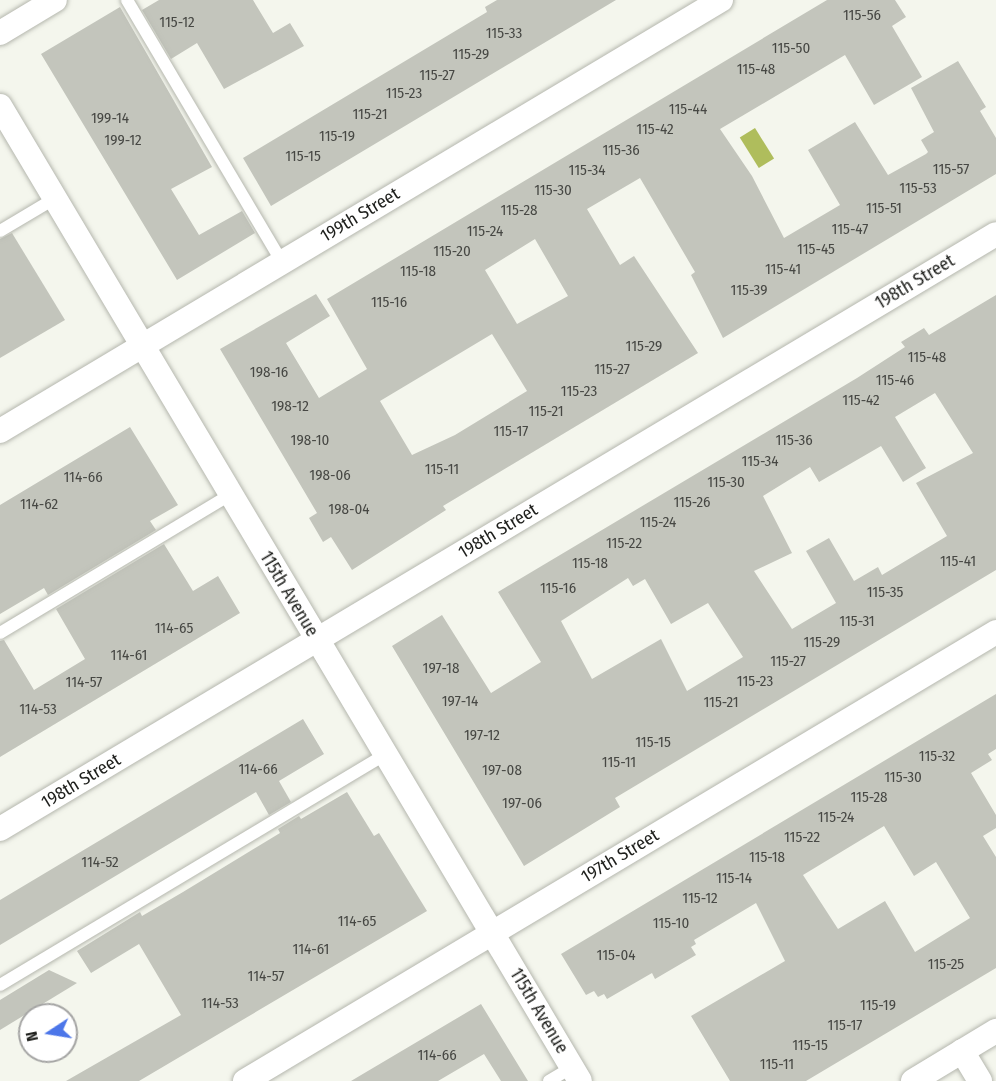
<!DOCTYPE html>
<html>
<head>
<meta charset="utf-8">
<style>
	body { margin:0 }
	#map { position:relative; width:996px; height:1081px; overflow:hidden; background:#f4f6ed; font-family:"Fira Sans Condensed",sans-serif }
	div>[style] { position:absolute }
	.water>* { inset:0; background:#afbd5c; transform-origin:0 0 }
	.building>* { inset:0; background:#c3c5bc }
	.roads { filter:drop-shadow(0 0 2px #b5b7ae) drop-shadow(0 0 2px #b5b7ae) }
	.lane>* { height:12px; margin:-6px; padding:0 6px; transform-origin:6px; border-radius:6px; background:#fff }
	.street>* { height:24px; margin:-12px; padding:0 12px; transform-origin:12px; border-radius:12px; background:#fff }
	span { translate:-50% -50%; white-space:nowrap; text-align:center; line-height:1.15; -webkit-text-stroke:4.5px #fff; paint-order:stroke }
	.number-label { font-size:15px; color:#474844 }
	.number-label span { -webkit-text-stroke-width:0 }
	.street-label { font-size:18px; color:#1e1f1c }
	.north { position:absolute; left:18px; top:1003px; width:60px; height:60px; box-sizing:border-box; background:#fff; border:2px solid #a5a5a4; border-radius:50%; rotate:258deg; font-size:16px; font-weight:700; line-height:24px; text-align:center; color:#1e1f1c }
	.north::after { content:''; display:block; margin:auto; width:21px; height:27px; background:#4c76e9; clip-path:polygon(50% 0,100% 100%,50% 72%,0 100%) }
</style>
</head>
<body>
<div id="map">
	<div class="water">
		<div style="left:755px;top:128px;width:36px;height:18px;rotate:58deg"></div>
	</div>
	<div class="building">
		<div style="clip-path:polygon(159px 0,253px 0,273px 33px,290px 23px,304px 46px,224px 89px,197px 43px,171px 59px,142px 10px)"></div>
		<div style="clip-path:polygon(497px 0,616px 0,271px 206px,243px 158px,487px 12px,485px 7px)"></div>
		<div style="clip-path:polygon(evenodd,827px 0,895px 0,906px 17px,892px 26px,922px 77px,874px 105px,845px 55px,720px 129px,752px 176px,784px 238px,840px 205px,808px 150px,855px 122px,888px 175px,926px 154px,928px 152px,921px 140px,934px 132px,911px 88px,958px 61px,986px 107px,980px 111px,996px 138px,996px 174px,723px 338px,691px 275px,695px 272px,640px 178px,587px 209px,620px 265px,634px 256px,698px 353px,443px 506px,446px 510px,352px 570px,331px 537px,323px 542px,309px 518px,317px 513px,220px 349px,316px 294px,330px 316px,286px 343px,319px 398px,367px 369px,327px 299px,827px 0,535px 239px,568px 296px,517px 324px,485px 270px,535px 239px,827px 0,492px 334px,527px 391px,455px 435px,412px 455px,380px 401px,492px 334px)"></div>
		<div style="clip-path:polygon(120px 7px,212px 167px,171px 189px,199px 235px,242px 211px,255px 233px,177px 280px,41px 54px)"></div>
		<div style="clip-path:polygon(12px 233px,65px 320px,0 358px,0 239px)"></div>
		<div style="clip-path:polygon(evenodd,996px 295px,996px 570px,615px 798px,620px 807px,524px 866px,392px 646px,442px 615px,491px 693px,541px 662px,498px 592px,857px 378px,905px 347px,901px 342px,924px 328px,929px 335px,996px 295px,935px 393px,973px 453px,916px 483px,947px 536px,882px 575px,878px 567px,854px 581px,829px 538px,806px 551px,836px 603px,792px 629px,754px 571px,792px 553px,763px 496px,810px 467px,819px 482px,881px 446px,903px 482px,926px 468px,895px 417px,935px 393px,996px 295px,628px 578px,633px 586px,645px 579px,671px 624px,708px 603px,743px 657px,687px 691px,661px 639px,592px 679px,561px 621px,628px 578px)"></div>
		<div style="clip-path:polygon(130px 427px,178px 505px,150px 521px,156px 530px,48px 595px,44px 588px,0 614px,0 505px)"></div>
		<div style="clip-path:polygon(164px 544px,193px 591px,218px 576px,240px 613px,0 757px,0 641px,4px 640px,34px 690px,85px 659px,56px 609px)"></div>
		<div style="clip-path:polygon(evenodd,996px 694px,996px 749px,988px 754px,992px 760px,971px 773px,996px 815px,996px 828px,983px 836px,996px 857px,996px 968px,806px 1081px,730px 1081px,691px 1016px,785px 961px,756px 903px,694px 940px,696px 944px,691px 947px,696px 955px,655px 979px,652px 973px,607px 999px,604px 994px,598px 997px,594px 991px,586px 995px,561px 954px,996px 694px,884px 826px,914px 876px,936px 862px,970px 918px,915px 952px,885px 901px,838px 929px,803px 875px,884px 826px)"></div>
		<div style="clip-path:polygon(303px 719px,324px 754px,279px 781px,291px 802px,269px 815px,256px 792px,0 945px,0 900px)"></div>
		<div style="clip-path:polygon(347px 792px,374px 836px,379px 833px,427px 911px,139px 1081px,66px 1081px,181px 1015px,139px 944px,91px 973px,77px 951px,140px 912px,142px 916px,183px 892px,280px 833px,278px 829px,299px 816px,301px 819px)"></div>
		<div style="clip-path:polygon(49px 970px,77px 983px,0 1030px,0 1000px)"></div>
		<div style="clip-path:polygon(481px 1004px,528px 1081px,501px 1081px,484px 1054px,438px 1081px,351px 1081px)"></div>
	</div>
	<div class="roads">
		<div class="lane">
			<div style="left:127px;top:0;width:304px;rotate:59.4deg"></div>
			<div style="left:0;top:231px;width:63px;rotate:-30.7deg"></div>
			<div style="left:0;top:633px;width:268px;rotate:-31deg"></div>
			<div style="left:0;top:985px;width:448px;rotate:-30.9deg"></div>
			<div style="left:549px;top:1081px;width:27px;rotate:-31deg"></div>
		</div>
		<div class="street">
			<div style="left:0;top:33px;width:64px;rotate:-31deg"></div>
			<div style="left:0;top:106px;width:1134px;rotate:59.25deg"></div>
			<div style="left:0;top:431px;width:840px;rotate:-30.87deg"></div>
			<div style="left:0;top:829px;width:1160px;rotate:-30.85deg"></div>
			<div style="left:962px;top:1051px;width:35px;rotate:59deg"></div>
			<div style="left:245px;top:1081px;width:875px;rotate:-30.87deg"></div>
			<div style="left:913px;top:1081px;width:97px;rotate:-31.1deg"></div>
		</div>
	</div>
	<div class="number-label">
		<span style="left:862px;top:16px">115-56</span>
		<span style="left:177px;top:23px">115-12</span>
		<span style="left:504px;top:34px">115-33</span>
		<span style="left:791px;top:49px">115-50</span>
		<span style="left:471px;top:55px">115-29</span>
		<span style="left:756px;top:70px">115-48</span>
		<span style="left:437px;top:76px">115-27</span>
		<span style="left:404px;top:94px">115-23</span>
		<span style="left:688px;top:110px">115-44</span>
		<span style="left:370px;top:115px">115-21</span>
		<span style="left:110px;top:119px">199-14</span>
		<span style="left:655px;top:130px">115-42</span>
		<span style="left:337px;top:137px">115-19</span>
		<span style="left:123px;top:141px">199-12</span>
		<span style="left:621px;top:151px">115-36</span>
		<span style="left:303px;top:157px">115-15</span>
		<span style="left:951px;top:170px">115-57</span>
		<span style="left:587px;top:171px">115-34</span>
		<span style="left:918px;top:189px">115-53</span>
		<span style="left:553px;top:191px">115-30</span>
		<span style="left:884px;top:209px">115-51</span>
		<span style="left:519px;top:211px">115-28</span>
		<span style="left:850px;top:230px">115-47</span>
		<span style="left:485px;top:232px">115-24</span>
		<span style="left:816px;top:250px">115-45</span>
		<span style="left:452px;top:252px">115-20</span>
		<span style="left:783px;top:270px">115-41</span>
		<span style="left:418px;top:272px">115-18</span>
		<span style="left:749px;top:291px">115-39</span>
		<span style="left:389px;top:303px">115-16</span>
		<span style="left:644px;top:347px">115-29</span>
		<span style="left:927px;top:358px">115-48</span>
		<span style="left:612px;top:370px">115-27</span>
		<span style="left:269px;top:373px">198-16</span>
		<span style="left:895px;top:381px">115-46</span>
		<span style="left:579px;top:392px">115-23</span>
		<span style="left:861px;top:401px">115-42</span>
		<span style="left:290px;top:407px">198-12</span>
		<span style="left:546px;top:412px">115-21</span>
		<span style="left:511px;top:432px">115-17</span>
		<span style="left:310px;top:441px">198-10</span>
		<span style="left:794px;top:441px">115-36</span>
		<span style="left:760px;top:462px">115-34</span>
		<span style="left:442px;top:470px">115-11</span>
		<span style="left:330px;top:476px">198-06</span>
		<span style="left:83px;top:478px">114-66</span>
		<span style="left:726px;top:483px">115-30</span>
		<span style="left:692px;top:503px">115-26</span>
		<span style="left:39px;top:505px">114-62</span>
		<span style="left:349px;top:510px">198-04</span>
		<span style="left:658px;top:523px">115-24</span>
		<span style="left:624px;top:544px">115-22</span>
		<span style="left:958px;top:562px">115-41</span>
		<span style="left:590px;top:564px">115-18</span>
		<span style="left:558px;top:589px">115-16</span>
		<span style="left:885px;top:593px">115-35</span>
		<span style="left:857px;top:622px">115-31</span>
		<span style="left:174px;top:629px">114-65</span>
		<span style="left:822px;top:643px">115-29</span>
		<span style="left:129px;top:656px">114-61</span>
		<span style="left:788px;top:662px">115-27</span>
		<span style="left:441px;top:669px">197-18</span>
		<span style="left:755px;top:682px">115-23</span>
		<span style="left:84px;top:683px">114-57</span>
		<span style="left:460px;top:702px">197-14</span>
		<span style="left:721px;top:703px">115-21</span>
		<span style="left:38px;top:710px">114-53</span>
		<span style="left:482px;top:736px">197-12</span>
		<span style="left:653px;top:743px">115-15</span>
		<span style="left:937px;top:757px">115-32</span>
		<span style="left:619px;top:763px">115-11</span>
		<span style="left:258px;top:770px">114-66</span>
		<span style="left:502px;top:771px">197-08</span>
		<span style="left:903px;top:778px">115-30</span>
		<span style="left:869px;top:798px">115-28</span>
		<span style="left:522px;top:804px">197-06</span>
		<span style="left:836px;top:818px">115-24</span>
		<span style="left:802px;top:838px">115-22</span>
		<span style="left:767px;top:858px">115-18</span>
		<span style="left:100px;top:863px">114-52</span>
		<span style="left:734px;top:879px">115-14</span>
		<span style="left:700px;top:899px">115-12</span>
		<span style="left:357px;top:922px">114-65</span>
		<span style="left:671px;top:924px">115-10</span>
		<span style="left:311px;top:950px">114-61</span>
		<span style="left:616px;top:956px">115-04</span>
		<span style="left:946px;top:965px">115-25</span>
		<span style="left:266px;top:977px">114-57</span>
		<span style="left:220px;top:1004px">114-53</span>
		<span style="left:878px;top:1006px">115-19</span>
		<span style="left:845px;top:1026px">115-17</span>
		<span style="left:810px;top:1046px">115-15</span>
		<span style="left:437px;top:1056px">114-66</span>
		<span style="left:777px;top:1065px">115-11</span>
	</div>
	<div class="street-label">
		<span style="left:360px;top:215px;rotate:-31deg">199th Street</span>
		<span style="left:915px;top:282px;rotate:-31deg">198th Street</span>
		<span style="left:498px;top:531px;rotate:-31deg">198th Street</span>
		<span style="left:289px;top:594px;rotate:59deg">115th Avenue</span>
		<span style="left:81px;top:781px;rotate:-31deg">198th Street</span>
		<span style="left:620px;top:856px;rotate:-31deg">197th Street</span>
		<span style="left:539px;top:1011px;rotate:59deg">115th Avenue</span>
	</div>
	<div class="north">N</div>
</div>
</body>
</html>
